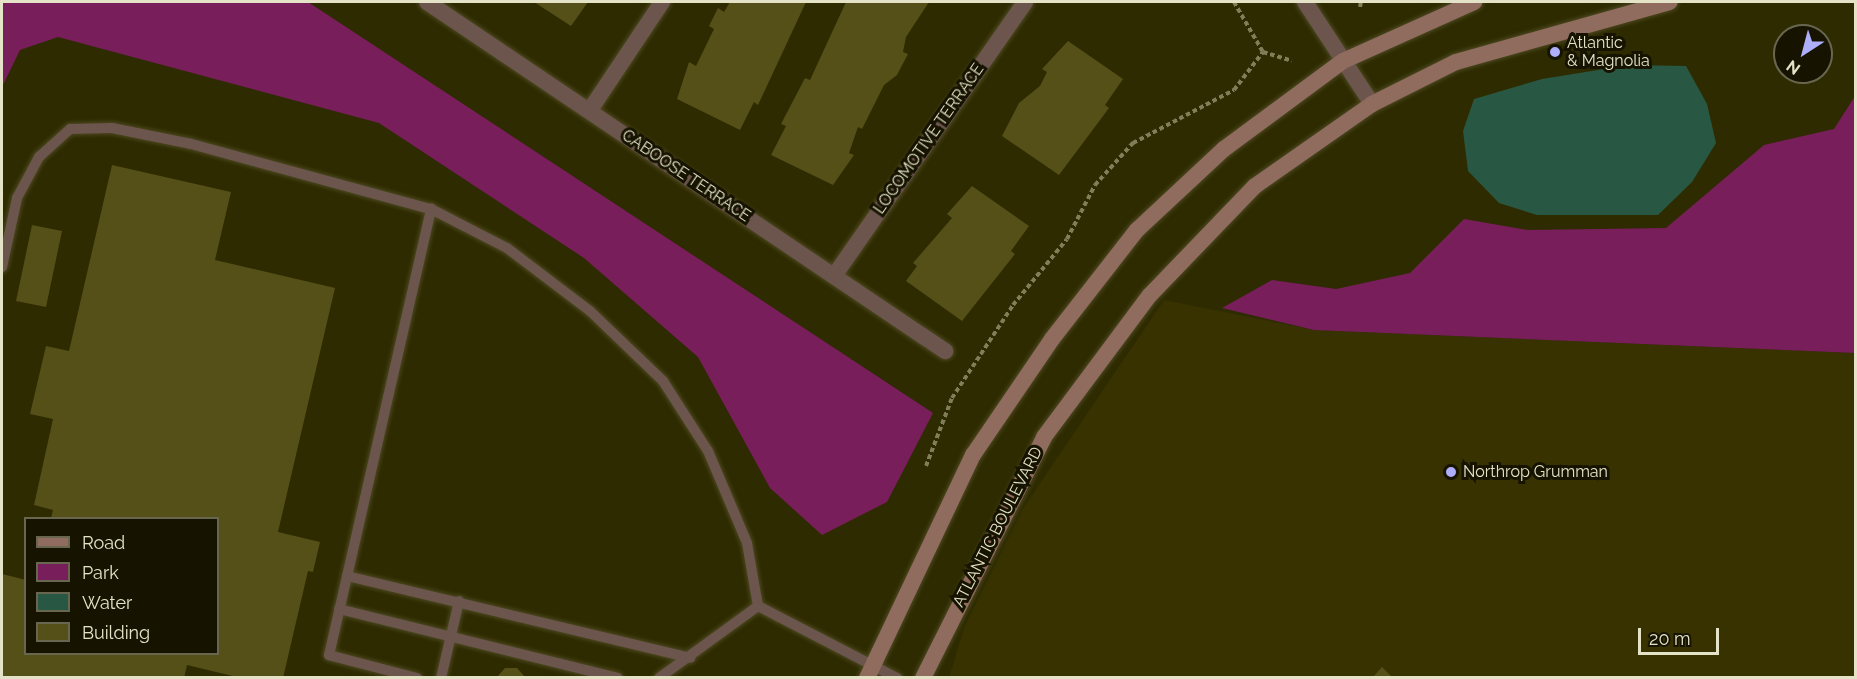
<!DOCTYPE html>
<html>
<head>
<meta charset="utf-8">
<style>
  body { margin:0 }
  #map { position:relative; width:1857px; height:679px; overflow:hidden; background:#2f2b00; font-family:Raleway,sans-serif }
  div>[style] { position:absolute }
  .built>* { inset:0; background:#383200 }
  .green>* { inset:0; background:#771e5b }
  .water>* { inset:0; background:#285843 }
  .building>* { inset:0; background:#554f18 }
  .path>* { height:4px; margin-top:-2px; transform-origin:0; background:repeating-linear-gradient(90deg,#817e5a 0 4.5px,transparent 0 7.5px) }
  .roads { filter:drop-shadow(0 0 2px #4c4820) drop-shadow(0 0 2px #4c4820) }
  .service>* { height:10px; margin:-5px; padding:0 5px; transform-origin:5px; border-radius:5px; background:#6b554c }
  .minor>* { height:16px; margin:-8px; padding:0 8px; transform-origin:8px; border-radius:8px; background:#6b554c }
  .tertiary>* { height:16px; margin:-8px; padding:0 8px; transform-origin:8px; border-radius:8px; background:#6b554c }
  .secondary>* { height:16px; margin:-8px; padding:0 8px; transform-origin:8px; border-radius:8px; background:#906c5e }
  .dots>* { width:16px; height:16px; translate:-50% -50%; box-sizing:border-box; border:3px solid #161301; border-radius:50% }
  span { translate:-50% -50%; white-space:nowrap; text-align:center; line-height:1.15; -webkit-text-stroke:6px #161301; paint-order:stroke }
  .poi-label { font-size:16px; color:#e5e3c7 }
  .left { translate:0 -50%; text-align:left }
  .street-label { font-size:16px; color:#e5e3c7 }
  .frame { position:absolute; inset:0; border:3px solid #e5e3c7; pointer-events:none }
  .legend { position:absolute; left:24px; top:517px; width:195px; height:138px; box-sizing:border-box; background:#161301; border:2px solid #696650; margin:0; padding:8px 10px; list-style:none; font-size:18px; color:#e5e3c7 }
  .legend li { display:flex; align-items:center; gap:12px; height:30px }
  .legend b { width:30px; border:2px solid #696650 }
  .north { position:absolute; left:1773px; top:24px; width:60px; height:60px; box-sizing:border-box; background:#161301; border:2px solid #696650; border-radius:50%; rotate:216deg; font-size:16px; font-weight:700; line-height:24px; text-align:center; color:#e5e3c7 }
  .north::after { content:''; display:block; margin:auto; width:21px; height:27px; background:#aeaefb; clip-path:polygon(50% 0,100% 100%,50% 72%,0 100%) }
  .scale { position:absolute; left:1638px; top:628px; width:81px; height:27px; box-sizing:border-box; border:3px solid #e5e3c7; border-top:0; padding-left:8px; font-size:18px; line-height:21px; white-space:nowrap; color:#e5e3c7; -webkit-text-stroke:4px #161301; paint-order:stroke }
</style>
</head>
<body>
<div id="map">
  <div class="built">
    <div style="clip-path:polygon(1164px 300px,1314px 330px,1855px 353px,1855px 677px,949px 678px,964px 628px,1022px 510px)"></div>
  </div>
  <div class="green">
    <div style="clip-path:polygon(2px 2px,308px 2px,933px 413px,887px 502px,822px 535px,770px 488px,698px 357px,584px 258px,379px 123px,58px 37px,20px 50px,2px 87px)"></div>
    <div style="clip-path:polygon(1855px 96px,1855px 353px,1314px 330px,1222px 308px,1272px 280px,1336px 289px,1410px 273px,1464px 219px,1528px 230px,1666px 228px,1764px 145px,1834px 129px)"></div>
  </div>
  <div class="water">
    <div style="clip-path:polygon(1629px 65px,1686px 66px,1707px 104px,1716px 143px,1692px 182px,1658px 215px,1537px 215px,1499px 203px,1468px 171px,1463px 131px,1474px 99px,1542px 79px)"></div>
  </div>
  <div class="building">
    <div style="clip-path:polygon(534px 2px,588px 2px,571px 26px)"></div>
    <div style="clip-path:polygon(730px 2px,813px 2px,806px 2px,758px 105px,754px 102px,740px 130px,677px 99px,689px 62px,696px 66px,714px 29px,709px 26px,718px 8px,724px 12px)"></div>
    <div style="clip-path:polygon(846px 2px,929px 2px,906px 37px,903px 52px,908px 54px,897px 75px,884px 85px,862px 129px,858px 127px,849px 153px,854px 155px,833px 185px,771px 155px,786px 126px,781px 124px,805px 78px,810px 80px)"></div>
    <div style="clip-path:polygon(1068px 41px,1123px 79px,1105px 105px,1109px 108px,1059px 175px,1002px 136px,1019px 103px,1040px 86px,1047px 72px,1042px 69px)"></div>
    <div style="clip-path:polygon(112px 165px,231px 192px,215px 260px,335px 288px,278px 532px,320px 542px,313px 572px,308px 571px,283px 678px,241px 678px,187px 665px,184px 678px,2px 678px,2px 574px,26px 580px,26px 654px,218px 654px,218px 518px,51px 518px,53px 510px,34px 505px,53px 419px,30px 414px,46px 346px,69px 351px)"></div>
    <div style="clip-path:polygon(972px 186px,1029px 226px,1011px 251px,1015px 254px,962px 321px,906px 281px,917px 266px,913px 263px,952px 218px,947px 214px)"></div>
    <div style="clip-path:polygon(32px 225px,62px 231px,46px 307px,16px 301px)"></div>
    <div style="clip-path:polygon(1382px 667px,1393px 678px,1372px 678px)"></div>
    <div style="clip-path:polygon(505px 668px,517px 668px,526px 678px,496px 678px)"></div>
  </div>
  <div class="path">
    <div style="left:1234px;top:2px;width:58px;rotate:59.9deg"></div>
    <div style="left:1263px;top:52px;width:30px;rotate:17deg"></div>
    <div style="left:1360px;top:7px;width:5px;rotate:-79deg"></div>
    <div style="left:926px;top:466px;width:73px;rotate:-69.1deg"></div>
    <div style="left:952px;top:398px;width:111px;rotate:-56.7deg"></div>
    <div style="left:1013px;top:305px;width:85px;rotate:-50.7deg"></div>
    <div style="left:1067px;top:239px;width:61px;rotate:-62.6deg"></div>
    <div style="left:1095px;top:185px;width:57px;rotate:-47.9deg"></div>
    <div style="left:1133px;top:143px;width:114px;rotate:-27.7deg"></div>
    <div style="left:1234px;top:90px;width:48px;rotate:-52.7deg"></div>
  </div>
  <div class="roads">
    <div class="service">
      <div style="left:2px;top:267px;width:71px;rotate:-77.7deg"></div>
      <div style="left:17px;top:198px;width:47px;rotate:-61.8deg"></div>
      <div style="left:39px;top:157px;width:42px;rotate:-42.1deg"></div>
      <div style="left:70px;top:129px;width:42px;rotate:-1.4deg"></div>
      <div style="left:112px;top:128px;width:81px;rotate:11.4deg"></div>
      <div style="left:191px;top:144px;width:249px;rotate:15.2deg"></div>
      <div style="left:431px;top:209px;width:85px;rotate:27.2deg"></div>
      <div style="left:507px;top:248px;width:104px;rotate:37.2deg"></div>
      <div style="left:590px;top:311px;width:101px;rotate:43.8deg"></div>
      <div style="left:663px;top:381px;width:83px;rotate:57.3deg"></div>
      <div style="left:708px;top:451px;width:100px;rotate:67deg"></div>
      <div style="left:747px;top:543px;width:64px;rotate:80.1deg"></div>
      <div style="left:347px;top:576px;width:353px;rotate:13.4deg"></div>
      <div style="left:758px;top:606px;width:157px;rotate:27.4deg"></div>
      <div style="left:339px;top:609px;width:287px;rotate:13.9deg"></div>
      <div style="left:417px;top:678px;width:91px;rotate:-165.4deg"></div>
      <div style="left:329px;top:655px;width:458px;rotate:-77.1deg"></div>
      <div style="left:441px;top:678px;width:79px;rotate:-76.8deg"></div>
      <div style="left:659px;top:678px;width:122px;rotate:-36deg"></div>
    </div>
    <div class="minor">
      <div style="left:427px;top:2px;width:625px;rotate:33.97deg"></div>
      <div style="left:590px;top:110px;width:130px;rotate:-56.3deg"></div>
      <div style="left:834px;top:276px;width:334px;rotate:-55.1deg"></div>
    </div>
    <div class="tertiary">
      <div style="left:1305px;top:2px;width:122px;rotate:56.7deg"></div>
    </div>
    <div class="secondary">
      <div style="left:867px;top:678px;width:247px;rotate:-64.6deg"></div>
      <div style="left:973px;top:455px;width:140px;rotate:-55.7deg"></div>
      <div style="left:1052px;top:339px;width:138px;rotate:-52.1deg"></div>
      <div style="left:1137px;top:230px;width:119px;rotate:-43deg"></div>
      <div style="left:1224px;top:149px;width:148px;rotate:-36.5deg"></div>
      <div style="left:1343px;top:61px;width:144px;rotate:-24.2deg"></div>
      <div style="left:923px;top:678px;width:270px;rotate:-63.3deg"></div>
      <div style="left:1044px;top:437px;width:177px;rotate:-53.3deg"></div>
      <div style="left:1150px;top:295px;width:151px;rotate:-46.1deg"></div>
      <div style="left:1255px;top:186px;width:143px;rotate:-35deg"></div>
      <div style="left:1372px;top:104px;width:94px;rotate:-26.6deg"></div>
      <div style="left:1456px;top:62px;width:222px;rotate:-15.7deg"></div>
    </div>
  </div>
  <div class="dots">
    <div style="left:1555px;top:52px;background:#aeaefb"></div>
    <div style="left:1451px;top:472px;background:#aeaefb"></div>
  </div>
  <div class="poi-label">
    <span class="left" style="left:1567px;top:52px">Atlantic<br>&amp; Magnolia</span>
    <span class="left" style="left:1463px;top:472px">Northrop Grumman</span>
  </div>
  <div class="street-label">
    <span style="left:929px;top:139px;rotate:-55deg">LOCOMOTIVE TERRACE</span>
    <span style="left:686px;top:176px;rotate:34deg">CABOOSE TERRACE</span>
    <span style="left:998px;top:527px;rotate:-63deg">ATLANTIC BOULEVARD</span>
  </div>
  <div class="frame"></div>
  <ul class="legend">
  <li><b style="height:8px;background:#906c5e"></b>Road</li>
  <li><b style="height:16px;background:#771e5b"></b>Park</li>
  <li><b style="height:16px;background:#285843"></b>Water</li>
  <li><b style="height:16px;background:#554f18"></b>Building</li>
  </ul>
  <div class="north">N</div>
  <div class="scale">20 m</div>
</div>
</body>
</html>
